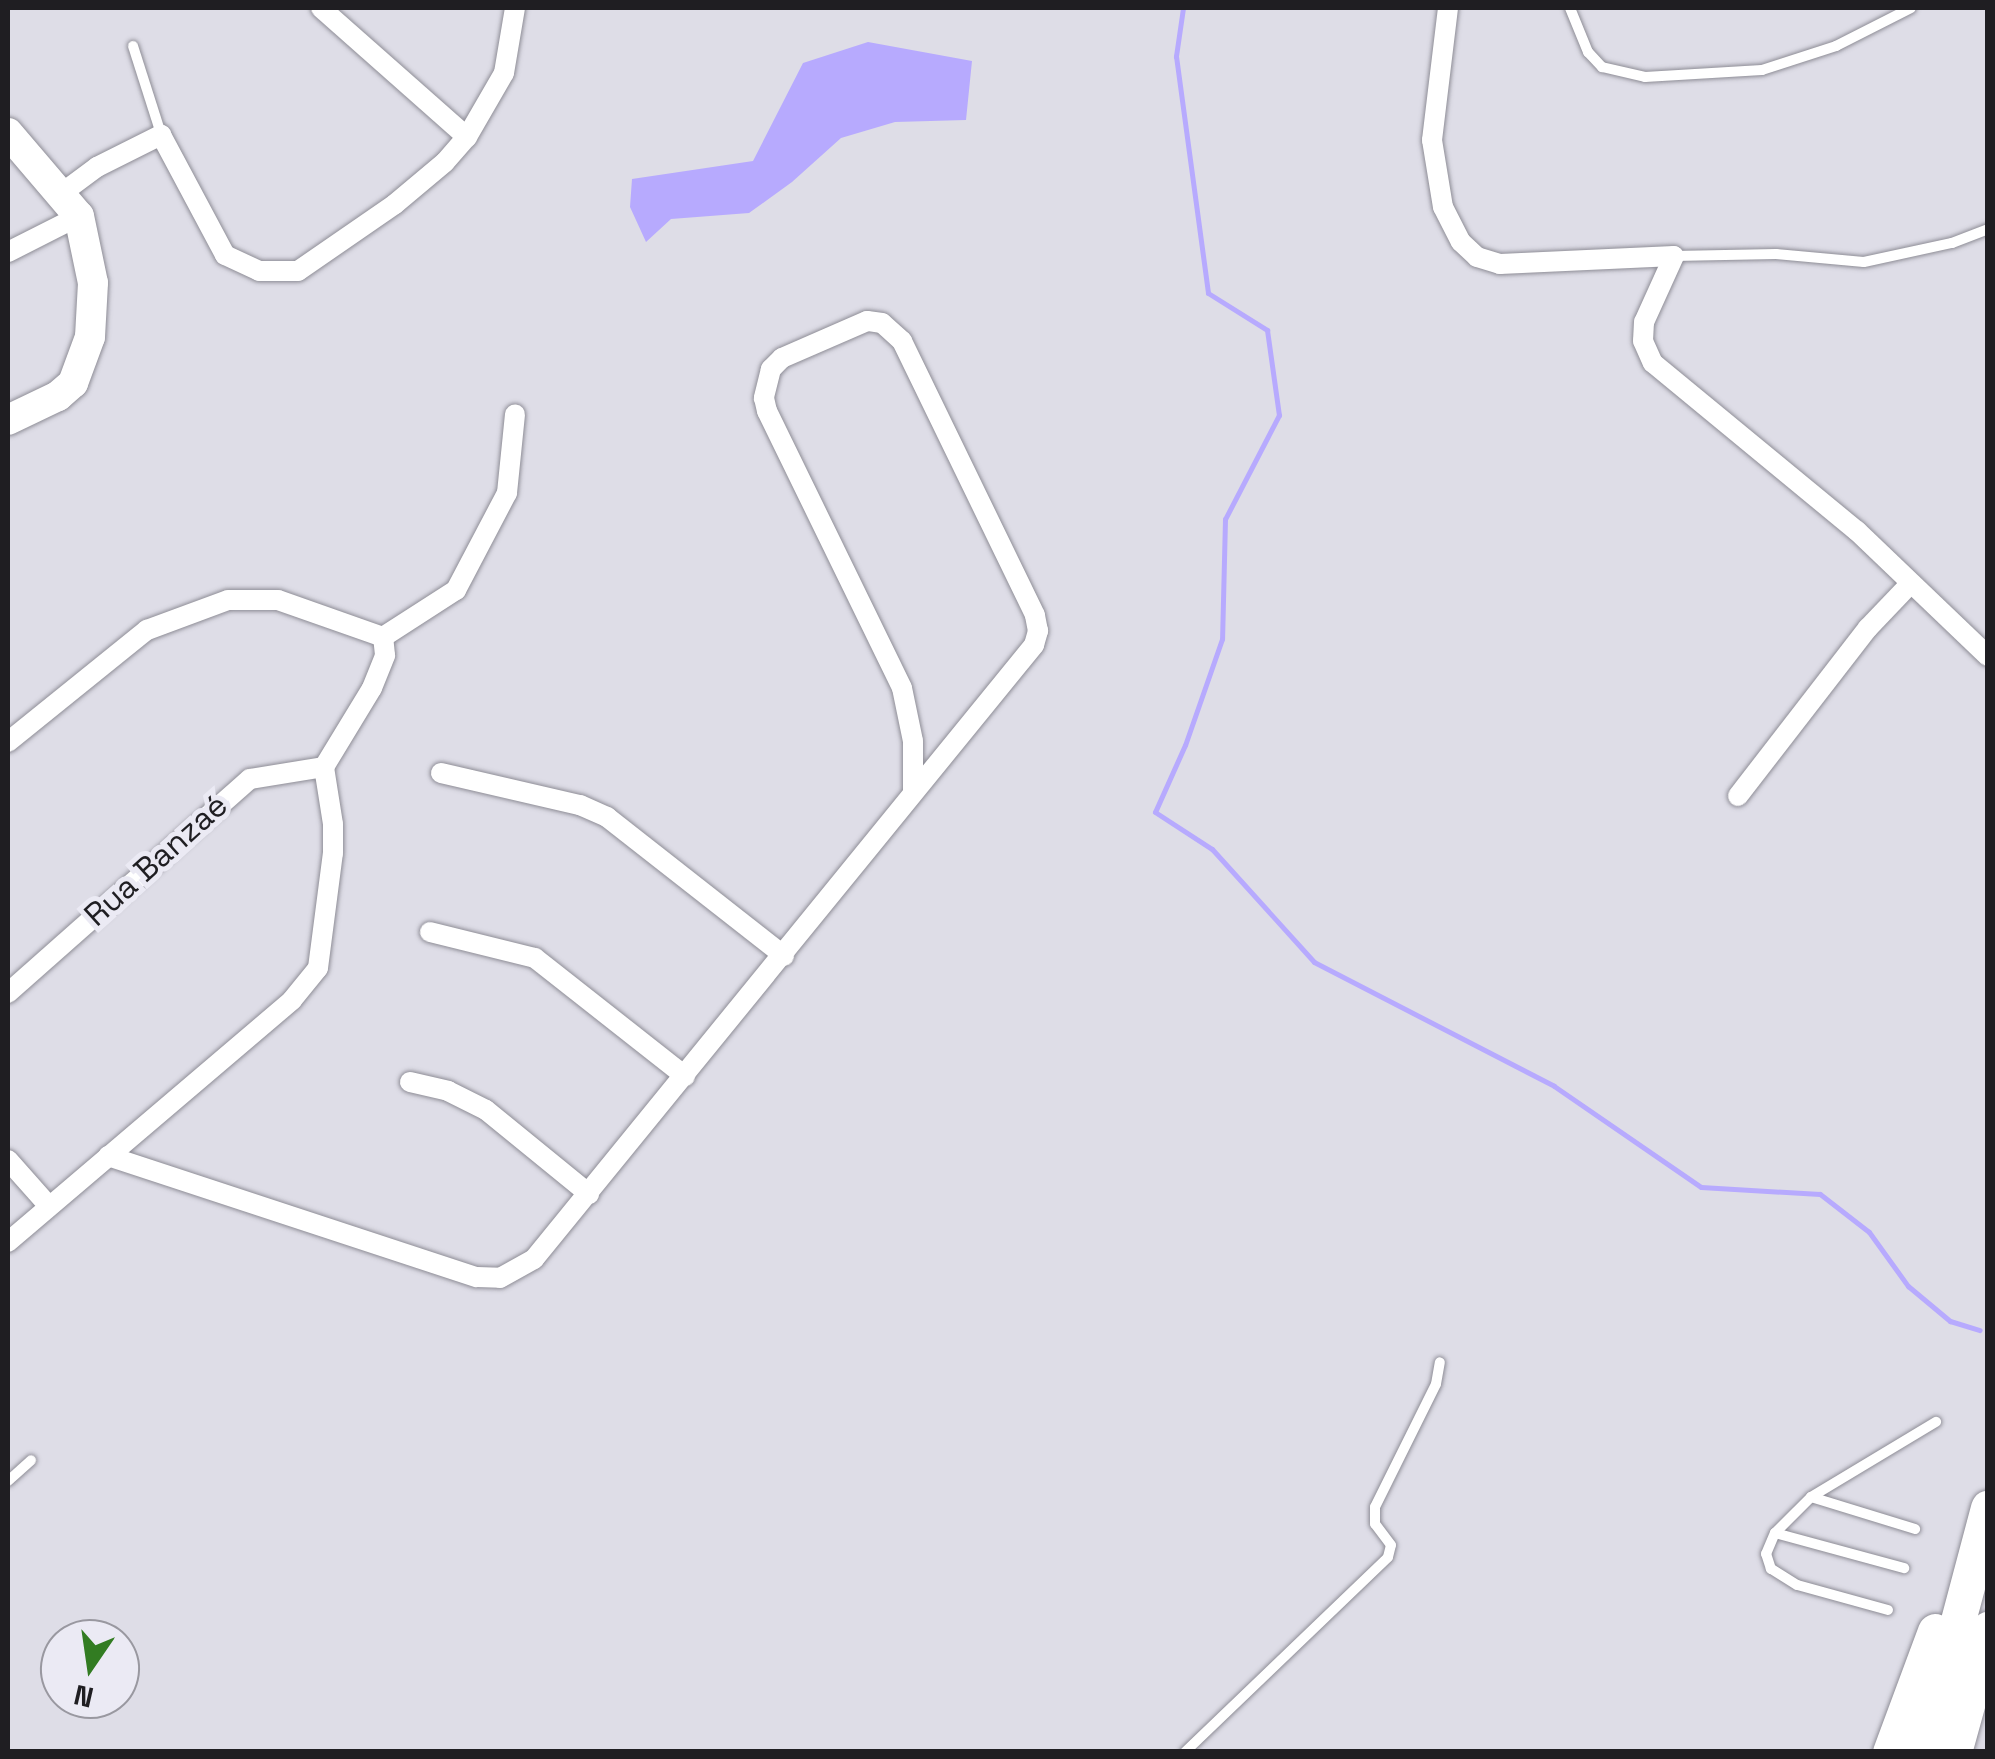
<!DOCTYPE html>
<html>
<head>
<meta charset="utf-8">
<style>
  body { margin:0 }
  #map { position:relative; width:1995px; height:1759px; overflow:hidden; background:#dedde7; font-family:"Space Grotesk",sans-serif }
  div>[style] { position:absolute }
  .water>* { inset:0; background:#b7aafe }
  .stream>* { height:5px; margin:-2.5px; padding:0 2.5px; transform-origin:2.5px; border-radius:2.5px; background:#b7aafe }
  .roads { filter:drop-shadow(0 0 2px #8e8d96) drop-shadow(0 0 2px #8e8d96) }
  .service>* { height:10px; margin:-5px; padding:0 5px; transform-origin:5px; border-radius:5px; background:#fff }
  .minor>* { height:20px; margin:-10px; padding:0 10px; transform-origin:10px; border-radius:10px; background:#fff }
  .secondary>* { height:30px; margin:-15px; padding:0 15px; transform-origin:15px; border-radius:15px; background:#fff }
  .trunk>* { height:35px; margin:-17.5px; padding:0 17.5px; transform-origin:17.5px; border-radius:17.5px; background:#fff }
  span { translate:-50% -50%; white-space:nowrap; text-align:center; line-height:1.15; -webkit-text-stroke:10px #ebeaf4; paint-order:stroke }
  .street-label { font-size:32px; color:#1f1e22 }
  .frame { position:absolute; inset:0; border:10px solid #1f1e22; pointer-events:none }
  .north { position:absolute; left:40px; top:1619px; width:100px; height:100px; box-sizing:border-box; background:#ebeaf4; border:2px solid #9998a0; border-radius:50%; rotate:193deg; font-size:28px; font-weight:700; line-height:40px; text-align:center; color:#1f1e22 }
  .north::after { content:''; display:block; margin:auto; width:35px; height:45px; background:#327c22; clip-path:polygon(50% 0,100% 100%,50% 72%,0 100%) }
</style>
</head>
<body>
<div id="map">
  <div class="water">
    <div style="clip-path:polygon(868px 42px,972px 61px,966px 120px,895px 122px,841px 138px,792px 182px,749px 213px,671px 219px,646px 242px,630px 207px,632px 179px,753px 161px,803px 63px)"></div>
  </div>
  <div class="stream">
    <div style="left:1183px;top:8px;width:49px;rotate:98.3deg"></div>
    <div style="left:1176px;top:56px;width:239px;rotate:82.3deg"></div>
    <div style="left:1208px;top:293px;width:70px;rotate:32.1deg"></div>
    <div style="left:1267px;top:330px;width:86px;rotate:82deg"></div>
    <div style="left:1279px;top:415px;width:117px;rotate:117.4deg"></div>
    <div style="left:1225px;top:519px;width:120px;rotate:91.4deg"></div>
    <div style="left:1222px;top:639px;width:112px;rotate:109.2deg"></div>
    <div style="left:1185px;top:745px;width:73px;rotate:114.1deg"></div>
    <div style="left:1155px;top:812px;width:68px;rotate:33deg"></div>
    <div style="left:1212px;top:849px;width:152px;rotate:47.9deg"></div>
    <div style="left:1314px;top:962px;width:270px;rotate:27.3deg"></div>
    <div style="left:1554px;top:1086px;width:178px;rotate:34.5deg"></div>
    <div style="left:1701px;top:1187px;width:119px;rotate:3.4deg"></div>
    <div style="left:1820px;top:1194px;width:62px;rotate:37.8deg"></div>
    <div style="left:1869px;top:1232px;width:67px;rotate:54.2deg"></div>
    <div style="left:1908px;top:1286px;width:55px;rotate:39.8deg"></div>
    <div style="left:1950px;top:1321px;width:31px;rotate:17deg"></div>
  </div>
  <div class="roads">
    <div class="service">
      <div style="left:1570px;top:8px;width:48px;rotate:67.8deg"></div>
      <div style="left:1588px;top:52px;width:21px;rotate:47deg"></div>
      <div style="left:1602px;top:67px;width:44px;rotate:13.1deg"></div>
      <div style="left:1645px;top:77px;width:117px;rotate:-3.4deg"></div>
      <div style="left:1762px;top:70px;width:78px;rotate:-18deg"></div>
      <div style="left:1836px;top:46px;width:84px;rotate:-26.9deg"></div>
      <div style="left:133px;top:46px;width:92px;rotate:72.3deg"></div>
      <div style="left:1674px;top:256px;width:102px;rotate:-1.1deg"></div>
      <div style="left:1776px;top:254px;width:88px;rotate:5.2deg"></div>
      <div style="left:1864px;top:262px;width:90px;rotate:-12.2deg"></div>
      <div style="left:1952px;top:243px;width:39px;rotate:-21deg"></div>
      <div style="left:8px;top:1481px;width:31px;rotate:-42deg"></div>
      <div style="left:1811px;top:1497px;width:109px;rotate:17.1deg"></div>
      <div style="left:1775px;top:1533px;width:134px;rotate:15.2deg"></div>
      <div style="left:1888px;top:1610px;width:94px;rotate:-164.6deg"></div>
      <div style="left:1797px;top:1585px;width:31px;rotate:-148deg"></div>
      <div style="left:1771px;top:1569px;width:16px;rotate:-108deg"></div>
      <div style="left:1766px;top:1554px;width:23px;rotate:-67deg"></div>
      <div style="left:1775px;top:1533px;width:51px;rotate:-45deg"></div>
      <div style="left:1811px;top:1497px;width:146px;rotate:-31deg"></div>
      <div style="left:1185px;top:1752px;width:281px;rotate:-43.8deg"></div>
      <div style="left:1388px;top:1557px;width:12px;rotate:-76deg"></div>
      <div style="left:1391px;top:1545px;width:26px;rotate:-127deg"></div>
      <div style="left:1375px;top:1524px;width:17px;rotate:-90deg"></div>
      <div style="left:1375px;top:1507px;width:137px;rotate:-63.6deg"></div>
      <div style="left:1436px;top:1384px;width:22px;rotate:-80deg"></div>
    </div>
    <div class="minor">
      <div style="left:321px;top:8px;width:195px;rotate:41.5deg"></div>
      <div style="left:1448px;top:8px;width:133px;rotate:96.9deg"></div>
      <div style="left:1432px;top:140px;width:68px;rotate:80.7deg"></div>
      <div style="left:1443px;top:207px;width:39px;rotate:63deg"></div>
      <div style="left:1461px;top:242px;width:22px;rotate:43deg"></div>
      <div style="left:1477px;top:257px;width:24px;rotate:17deg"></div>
      <div style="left:1500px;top:264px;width:174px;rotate:-2.6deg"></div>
      <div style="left:1674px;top:256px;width:72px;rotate:114.4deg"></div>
      <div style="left:1644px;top:322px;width:19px;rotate:93deg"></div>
      <div style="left:1643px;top:341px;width:24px;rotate:66deg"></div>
      <div style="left:1653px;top:363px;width:264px;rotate:39.5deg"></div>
      <div style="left:1857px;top:531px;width:181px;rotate:43.7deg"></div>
      <div style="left:62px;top:193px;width:44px;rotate:-36.6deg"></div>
      <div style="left:97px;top:167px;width:72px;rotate:-26.6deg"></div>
      <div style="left:161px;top:135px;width:136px;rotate:61.9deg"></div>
      <div style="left:225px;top:255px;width:38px;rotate:25deg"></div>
      <div style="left:259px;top:271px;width:39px"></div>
      <div style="left:298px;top:271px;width:118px;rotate:-34.6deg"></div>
      <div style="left:395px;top:204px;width:65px;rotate:-40deg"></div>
      <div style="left:445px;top:162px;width:33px;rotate:-49deg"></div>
      <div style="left:467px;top:137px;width:74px;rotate:-60deg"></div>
      <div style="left:504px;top:73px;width:66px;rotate:-80.4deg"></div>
      <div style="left:8px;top:252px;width:80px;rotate:-26.9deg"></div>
      <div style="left:383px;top:637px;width:87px;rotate:-32.8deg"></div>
      <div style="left:456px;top:590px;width:110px;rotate:-62.3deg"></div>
      <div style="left:507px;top:493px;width:79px;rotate:-84.2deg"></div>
      <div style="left:8px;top:742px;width:179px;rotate:-38.9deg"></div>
      <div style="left:147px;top:630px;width:86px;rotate:-20.3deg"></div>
      <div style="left:228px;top:600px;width:50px"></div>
      <div style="left:278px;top:600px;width:111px;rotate:19.4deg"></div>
      <div style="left:441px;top:773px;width:143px;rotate:13deg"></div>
      <div style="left:580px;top:805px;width:30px;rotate:24deg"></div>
      <div style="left:607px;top:817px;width:225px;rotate:38.1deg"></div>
      <div style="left:1738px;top:796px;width:212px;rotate:-52.3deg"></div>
      <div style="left:1868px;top:628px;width:61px;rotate:-46.3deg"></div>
      <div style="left:430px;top:932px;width:108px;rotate:13.9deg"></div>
      <div style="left:535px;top:958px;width:191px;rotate:38.2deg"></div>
      <div style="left:8px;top:993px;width:323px;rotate:-41.5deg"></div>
      <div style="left:250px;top:779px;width:75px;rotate:-9.2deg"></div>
      <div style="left:410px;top:1082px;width:39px;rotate:13deg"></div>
      <div style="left:448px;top:1091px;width:42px;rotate:26.6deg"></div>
      <div style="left:486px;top:1110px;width:133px;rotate:39.2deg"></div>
      <div style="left:108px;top:1156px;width:388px;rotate:18.2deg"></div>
      <div style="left:477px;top:1277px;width:23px;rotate:2deg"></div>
      <div style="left:500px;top:1278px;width:39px;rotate:-29deg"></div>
      <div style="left:534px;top:1259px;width:792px;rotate:-50.84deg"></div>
      <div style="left:1034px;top:645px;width:15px;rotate:-74deg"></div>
      <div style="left:1038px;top:631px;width:16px;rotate:-101deg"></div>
      <div style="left:1035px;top:615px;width:305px;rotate:-115.9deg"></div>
      <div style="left:902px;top:341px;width:27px;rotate:-138deg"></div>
      <div style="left:882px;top:323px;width:15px;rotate:-172deg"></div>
      <div style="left:867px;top:321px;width:93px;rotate:156.5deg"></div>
      <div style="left:782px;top:358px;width:16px;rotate:135deg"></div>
      <div style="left:771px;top:369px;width:30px;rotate:104deg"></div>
      <div style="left:764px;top:398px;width:13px;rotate:77deg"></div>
      <div style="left:767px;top:411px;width:308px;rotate:64deg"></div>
      <div style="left:902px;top:688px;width:54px;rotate:78.3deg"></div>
      <div style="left:913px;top:741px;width:49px;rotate:90deg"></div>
      <div style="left:8px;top:1160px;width:60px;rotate:48.4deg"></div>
      <div style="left:8px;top:1242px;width:373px;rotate:-40.4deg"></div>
      <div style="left:292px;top:1000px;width:41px;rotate:-50.9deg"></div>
      <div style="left:318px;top:968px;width:116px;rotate:-82.6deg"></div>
      <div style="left:333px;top:853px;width:29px;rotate:-90deg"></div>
      <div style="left:333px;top:824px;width:58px;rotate:-99deg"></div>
      <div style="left:324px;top:767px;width:92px;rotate:-58.7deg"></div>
      <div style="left:372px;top:688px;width:35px;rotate:-68deg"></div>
      <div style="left:385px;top:655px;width:18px;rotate:-96deg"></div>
    </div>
    <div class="secondary">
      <div style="left:8px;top:133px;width:109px;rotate:49.5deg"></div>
      <div style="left:79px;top:216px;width:68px;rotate:78.2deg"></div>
      <div style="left:93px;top:283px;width:54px;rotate:93.2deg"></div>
      <div style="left:90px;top:337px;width:49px;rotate:110.3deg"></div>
      <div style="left:73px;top:383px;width:20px;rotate:139deg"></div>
      <div style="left:58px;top:396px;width:55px;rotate:154.4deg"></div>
    </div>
    <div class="trunk">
      <div style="left:1890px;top:1752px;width:129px;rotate:-69.6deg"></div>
      <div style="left:1923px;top:1752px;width:253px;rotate:-75.1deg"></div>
      <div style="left:1954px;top:1752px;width:128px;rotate:-74.5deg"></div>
    </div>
  </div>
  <div class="street-label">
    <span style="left:156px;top:860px;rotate:-42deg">Rua Banzaé</span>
  </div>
  <div class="frame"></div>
  <div class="north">N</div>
</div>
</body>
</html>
